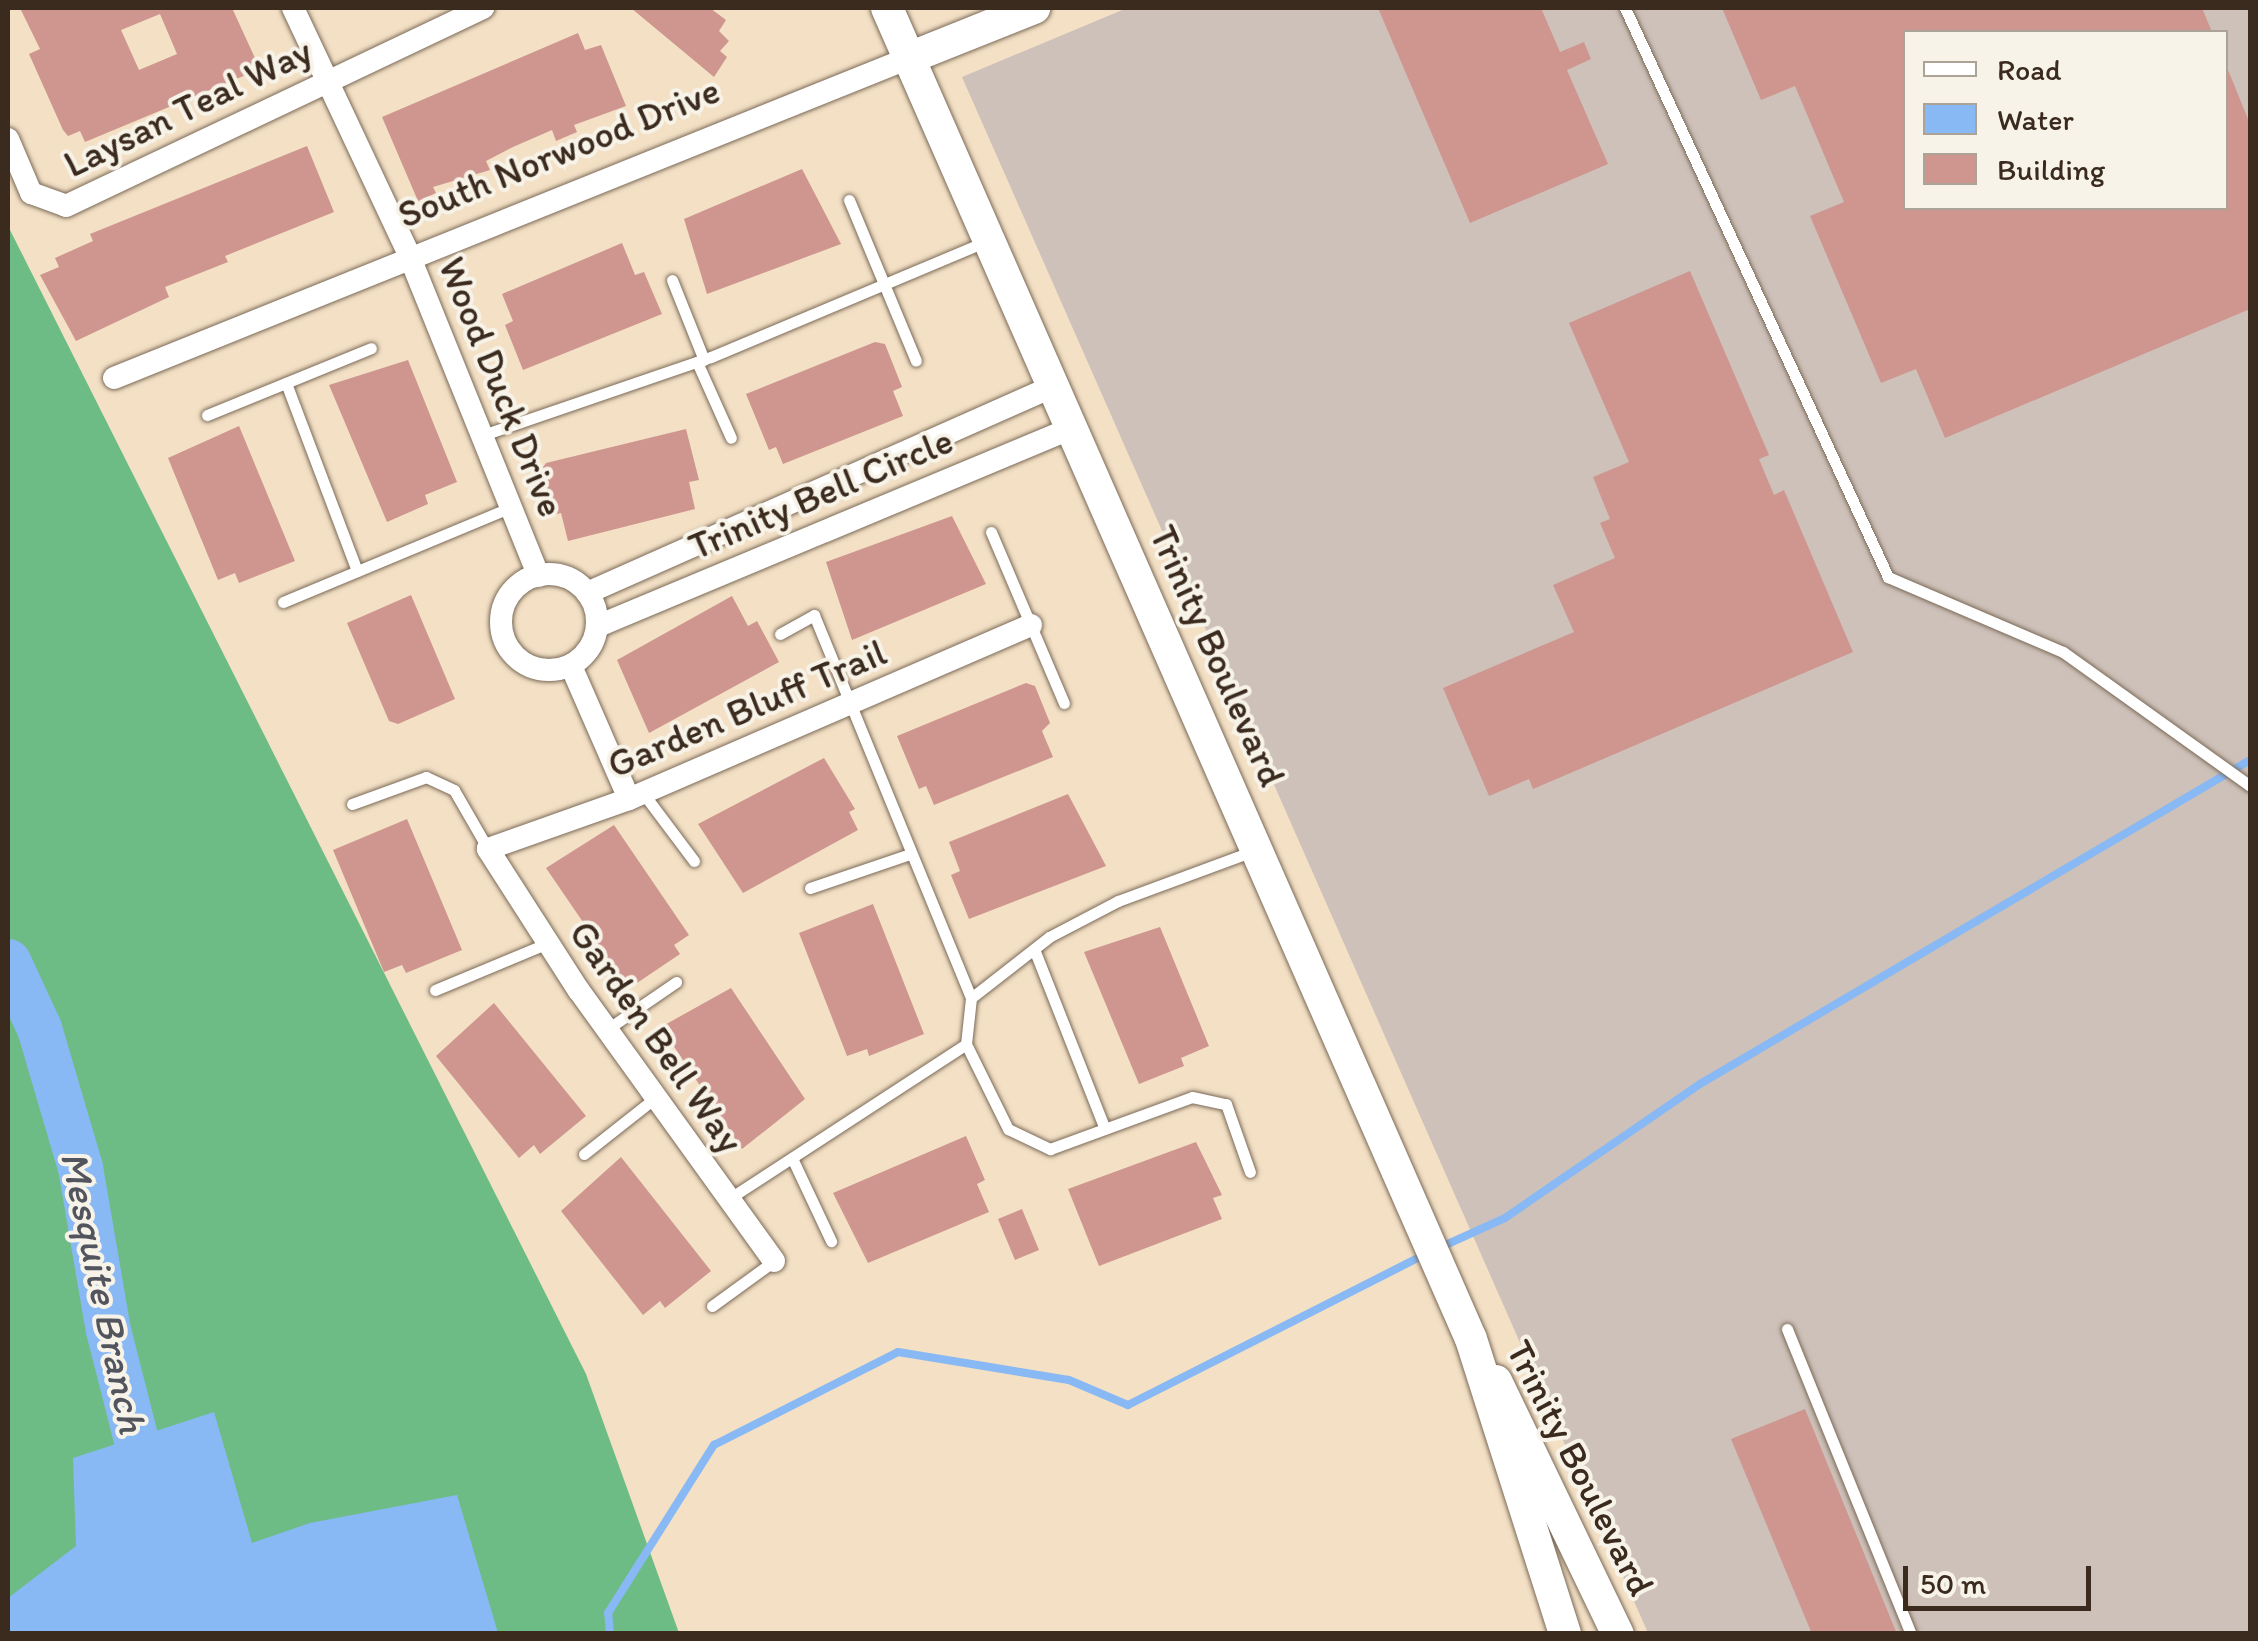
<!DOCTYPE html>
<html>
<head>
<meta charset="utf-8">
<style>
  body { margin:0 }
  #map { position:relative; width:2258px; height:1641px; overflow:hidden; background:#f3e0c5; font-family:Itim,sans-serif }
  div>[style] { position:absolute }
  .industrial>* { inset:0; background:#cec1b9 }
  .forest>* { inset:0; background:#6ebc85 }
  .water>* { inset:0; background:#88b9f4 }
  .stream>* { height:8px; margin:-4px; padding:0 4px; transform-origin:4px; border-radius:4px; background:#88b9f4 }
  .river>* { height:45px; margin:-22.5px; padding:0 22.5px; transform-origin:22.5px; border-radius:22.5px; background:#88b9f4 }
  .building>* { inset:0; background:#ce968f }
  .roads { filter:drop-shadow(0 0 2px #7b6a58) drop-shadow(0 0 2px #7b6a58) }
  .service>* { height:11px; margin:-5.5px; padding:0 5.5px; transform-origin:5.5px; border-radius:5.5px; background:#fff }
  .minor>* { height:22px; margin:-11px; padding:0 11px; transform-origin:11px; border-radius:11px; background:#fff }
  .minor>.ring { margin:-11px; padding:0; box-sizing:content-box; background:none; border:22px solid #fff; border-radius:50% }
  .secondary>* { height:32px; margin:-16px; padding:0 16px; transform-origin:16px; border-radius:16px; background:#fff }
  span { translate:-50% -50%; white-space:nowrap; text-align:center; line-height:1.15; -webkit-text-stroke:8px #f7f3e8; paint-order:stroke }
  .street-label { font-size:38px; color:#3b2a1e }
  .water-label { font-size:40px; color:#52555e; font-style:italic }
  .frame { position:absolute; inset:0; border:10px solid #3b2a1e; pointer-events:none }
  .legend { position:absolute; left:1903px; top:30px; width:325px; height:180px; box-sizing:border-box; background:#f7f3e8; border:2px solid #aca397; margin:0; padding:12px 18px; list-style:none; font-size:30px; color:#3b2a1e }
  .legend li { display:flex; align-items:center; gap:20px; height:50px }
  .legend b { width:50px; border:2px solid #aca397 }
  .scale { position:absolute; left:1903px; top:1566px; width:188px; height:45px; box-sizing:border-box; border:5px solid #3b2a1e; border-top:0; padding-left:12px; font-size:30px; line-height:35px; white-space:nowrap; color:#3b2a1e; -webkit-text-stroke:8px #f7f3e8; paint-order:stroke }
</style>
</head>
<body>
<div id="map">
  <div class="industrial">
    <div style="clip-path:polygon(evenodd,1127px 8px,2250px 8px,2250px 1633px,1648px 1633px,962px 77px,1127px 8px,1906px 32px,2226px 32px,2226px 208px,1906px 208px,1906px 32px)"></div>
  </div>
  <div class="forest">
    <div style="clip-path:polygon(8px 226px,586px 1374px,679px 1633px,8px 1633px)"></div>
  </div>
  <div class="water">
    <div style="clip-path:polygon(214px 1412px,252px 1543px,310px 1523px,457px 1495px,498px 1633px,8px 1633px,8px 1598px,76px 1546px,73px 1458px)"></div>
  </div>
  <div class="stream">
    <div style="left:1441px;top:1247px;width:70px;rotate:-24.4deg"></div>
    <div style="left:1505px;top:1218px;width:237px;rotate:-34.5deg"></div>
    <div style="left:1700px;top:1084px;width:638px;rotate:-30.5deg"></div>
    <div style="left:610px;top:1634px;width:21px;rotate:-95deg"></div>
    <div style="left:608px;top:1613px;width:199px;rotate:-57.8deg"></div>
    <div style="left:714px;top:1445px;width:206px;rotate:-26.8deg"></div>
    <div style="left:898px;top:1352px;width:173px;rotate:9.3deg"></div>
    <div style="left:1069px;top:1380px;width:64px;rotate:23deg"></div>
    <div style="left:1128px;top:1405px;width:332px;rotate:-26.9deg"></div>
  </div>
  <div class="river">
    <div style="left:8px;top:961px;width:74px;rotate:65.2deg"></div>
    <div style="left:39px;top:1028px;width:145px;rotate:73.6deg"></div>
    <div style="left:80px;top:1167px;width:165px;rotate:80.3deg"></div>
    <div style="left:108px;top:1330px;width:122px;rotate:75.7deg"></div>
    <div style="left:138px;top:1448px;width:51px;rotate:85.5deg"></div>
  </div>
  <div class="building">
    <div style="clip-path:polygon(evenodd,20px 8px,232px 8px,260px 69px,85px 142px,80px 131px,68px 136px,63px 130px,29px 54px,40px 49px,20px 8px,160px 14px,177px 54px,139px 70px,121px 30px,160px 14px)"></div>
    <div style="clip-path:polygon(631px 8px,710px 8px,726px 20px,719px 31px,729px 41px,720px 51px,727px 57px,714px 77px)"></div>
    <div style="clip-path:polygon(1378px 8px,1541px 8px,1560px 52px,1584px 42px,1591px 59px,1567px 70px,1608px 164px,1470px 223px)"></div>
    <div style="clip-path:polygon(1722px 8px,2202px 8px,2212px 32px,1906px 32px,1906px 208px,2226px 208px,2226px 65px,2250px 124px,2250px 309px,1945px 438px,1916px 369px,1881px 383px,1810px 216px,1844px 202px,1795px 86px,1761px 100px)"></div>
    <div style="clip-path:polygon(578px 33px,585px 50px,601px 45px,626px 106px,574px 125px,577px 132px,556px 141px,552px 130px,513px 147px,486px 161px,490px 170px,433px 187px,436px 193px,418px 201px,382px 117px)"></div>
    <div style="clip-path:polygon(307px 146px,334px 212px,225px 256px,228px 262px,165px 287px,169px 297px,76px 341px,40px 275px,59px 267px,55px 258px,93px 241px,90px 234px)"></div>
    <div style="clip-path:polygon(802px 169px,841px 244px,707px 294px,684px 219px)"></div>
    <div style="clip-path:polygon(622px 243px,635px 275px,644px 272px,662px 314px,523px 370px,505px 325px,513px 321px,502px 294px)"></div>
    <div style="clip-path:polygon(1690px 271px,1769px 455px,1759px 459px,1774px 495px,1784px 490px,1853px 652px,1533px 789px,1529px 779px,1489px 796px,1443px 688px,1574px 632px,1553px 585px,1615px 558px,1600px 523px,1610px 519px,1593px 477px,1629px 462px,1569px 323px)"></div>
    <div style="clip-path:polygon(875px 342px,885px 344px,902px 387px,893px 391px,903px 416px,783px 464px,776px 447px,769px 450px,746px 394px)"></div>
    <div style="clip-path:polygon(408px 360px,457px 482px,425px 495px,428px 504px,387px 522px,329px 385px)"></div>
    <div style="clip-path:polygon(239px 426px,295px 561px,239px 583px,235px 573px,218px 580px,168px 458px)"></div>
    <div style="clip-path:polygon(686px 429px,699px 480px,689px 482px,695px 509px,568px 541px,561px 513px,553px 515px,541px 470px,546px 463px)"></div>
    <div style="clip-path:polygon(952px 516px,986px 584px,852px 640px,826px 562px)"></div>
    <div style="clip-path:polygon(411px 595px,455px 699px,398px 724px,389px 721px,347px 623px)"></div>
    <div style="clip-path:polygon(732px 596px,748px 626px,757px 621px,779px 662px,649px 733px,617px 660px)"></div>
    <div style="clip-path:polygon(1026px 683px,1035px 686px,1050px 723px,1042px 731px,1053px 757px,934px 805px,926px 786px,919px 789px,897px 736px)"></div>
    <div style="clip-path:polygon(824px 758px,855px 809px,849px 812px,858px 830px,743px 893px,698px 824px)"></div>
    <div style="clip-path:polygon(1068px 794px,1106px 866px,969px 919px,951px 875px,960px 871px,949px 842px)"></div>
    <div style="clip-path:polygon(407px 819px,462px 950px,406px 973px,402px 965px,384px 972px,333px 850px)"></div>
    <div style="clip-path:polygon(614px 825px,689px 935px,674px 945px,680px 954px,634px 985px,626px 985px,546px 868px)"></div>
    <div style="clip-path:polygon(873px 904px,924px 1034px,869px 1056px,867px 1049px,847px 1056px,799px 933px)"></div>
    <div style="clip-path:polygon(1160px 927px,1209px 1046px,1181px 1058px,1184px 1066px,1139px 1084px,1084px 952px)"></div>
    <div style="clip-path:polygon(731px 988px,805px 1099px,742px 1149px,661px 1027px)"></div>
    <div style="clip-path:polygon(494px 1003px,586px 1116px,540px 1154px,534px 1145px,519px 1158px,436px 1056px)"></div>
    <div style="clip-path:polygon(966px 1136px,985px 1180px,977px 1184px,989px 1212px,868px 1263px,833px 1193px)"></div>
    <div style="clip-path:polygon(1196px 1142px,1222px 1195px,1213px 1198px,1222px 1219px,1099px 1266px,1068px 1189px)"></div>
    <div style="clip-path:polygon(621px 1157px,711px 1271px,665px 1308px,660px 1301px,643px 1315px,561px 1211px)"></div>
    <div style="clip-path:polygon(1022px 1209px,1039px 1250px,1015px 1260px,998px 1219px)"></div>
    <div style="clip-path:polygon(1805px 1409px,1897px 1634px,1812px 1634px,1731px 1439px)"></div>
  </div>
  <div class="roads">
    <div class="service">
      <div style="left:1625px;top:8px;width:627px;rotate:65.19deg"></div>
      <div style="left:1888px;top:577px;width:190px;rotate:23.2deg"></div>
      <div style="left:2063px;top:652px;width:230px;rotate:35.6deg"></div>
      <div style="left:849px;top:200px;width:174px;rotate:67.4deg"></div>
      <div style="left:672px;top:280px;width:86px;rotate:68.2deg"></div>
      <div style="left:697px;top:362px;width:83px;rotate:65.9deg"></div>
      <div style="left:286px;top:383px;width:201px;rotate:69.3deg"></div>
      <div style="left:207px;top:415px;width:177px;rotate:-22.2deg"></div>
      <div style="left:483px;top:435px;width:241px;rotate:-18.9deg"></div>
      <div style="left:711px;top:357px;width:299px;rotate:-22.8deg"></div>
      <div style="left:991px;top:532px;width:186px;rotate:66.9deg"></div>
      <div style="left:283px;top:602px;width:247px;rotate:-22.6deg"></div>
      <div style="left:780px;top:634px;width:39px;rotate:-29deg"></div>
      <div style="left:814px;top:615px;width:414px;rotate:67.7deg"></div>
      <div style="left:971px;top:998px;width:46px;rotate:96.2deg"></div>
      <div style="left:966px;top:1044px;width:95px;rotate:63.7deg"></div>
      <div style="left:1008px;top:1129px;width:47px;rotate:25.5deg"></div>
      <div style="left:1050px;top:1149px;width:151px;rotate:-20.1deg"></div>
      <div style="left:1192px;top:1097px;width:35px;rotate:12deg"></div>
      <div style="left:1226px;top:1104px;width:72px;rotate:70.6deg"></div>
      <div style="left:643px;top:793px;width:85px;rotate:53.1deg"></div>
      <div style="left:352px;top:804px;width:79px;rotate:-20deg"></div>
      <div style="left:426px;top:777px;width:31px;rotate:25deg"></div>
      <div style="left:454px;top:790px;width:68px;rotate:60deg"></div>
      <div style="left:810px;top:888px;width:106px;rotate:-18.8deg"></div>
      <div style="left:1034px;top:949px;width:193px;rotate:68.5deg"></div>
      <div style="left:435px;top:990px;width:122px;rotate:-22.6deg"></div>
      <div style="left:971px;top:998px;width:99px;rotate:-38deg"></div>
      <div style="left:1049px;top:937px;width:78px;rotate:-27.6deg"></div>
      <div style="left:1118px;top:901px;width:144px;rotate:-20.3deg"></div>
      <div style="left:606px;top:1030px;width:85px;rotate:-34.4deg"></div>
      <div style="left:584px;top:1154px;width:90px;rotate:-38.3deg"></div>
      <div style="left:792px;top:1158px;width:92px;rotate:64.8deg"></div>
      <div style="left:727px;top:1200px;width:285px;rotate:-33.1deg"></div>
      <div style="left:712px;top:1306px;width:77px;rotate:-36deg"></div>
      <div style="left:1787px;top:1329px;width:329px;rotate:67.9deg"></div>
    </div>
    <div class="minor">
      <div style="left:293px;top:8px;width:273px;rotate:64.8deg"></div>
      <div style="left:409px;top:255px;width:346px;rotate:68deg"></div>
      <div style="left:8px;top:139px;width:59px;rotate:66.9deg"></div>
      <div style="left:31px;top:193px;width:37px;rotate:20deg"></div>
      <div style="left:66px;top:206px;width:462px;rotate:-25.4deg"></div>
      <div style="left:114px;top:378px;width:857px;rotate:-21.93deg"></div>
      <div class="ring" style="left:501px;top:574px;width:74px;height:74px"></div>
      <div style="left:587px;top:593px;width:511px;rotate:-23.91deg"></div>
      <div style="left:598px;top:626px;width:514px;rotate:-22.67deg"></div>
      <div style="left:571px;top:666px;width:145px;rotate:66.4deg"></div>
      <div style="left:774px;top:1261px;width:333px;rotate:-125.8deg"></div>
      <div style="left:579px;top:991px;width:169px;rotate:-122.7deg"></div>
      <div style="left:488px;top:849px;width:150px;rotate:-19.5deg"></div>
      <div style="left:629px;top:799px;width:438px;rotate:-23.4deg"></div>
    </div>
    <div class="secondary">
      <div style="left:887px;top:8px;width:1453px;rotate:66.31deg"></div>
      <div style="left:1471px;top:1339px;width:310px;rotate:72.3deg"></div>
      <div style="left:909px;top:58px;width:135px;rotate:-21.8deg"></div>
      <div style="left:1496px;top:1381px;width:281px;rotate:64.3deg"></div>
    </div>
  </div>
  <div class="street-label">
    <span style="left:188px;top:108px;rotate:-26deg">Laysan Teal Way</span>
    <span style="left:559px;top:153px;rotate:-22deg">South Norwood Drive</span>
    <span style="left:501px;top:387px;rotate:68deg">Wood Duck Drive</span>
    <span style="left:821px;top:494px;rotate:-23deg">Trinity Bell Circle</span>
    <span style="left:1217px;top:656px;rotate:66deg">Trinity Boulevard</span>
    <span style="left:747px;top:709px;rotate:-23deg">Garden Bluff Trail</span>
    <span style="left:656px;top:1037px;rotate:55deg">Garden Bell Way</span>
    <span style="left:1580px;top:1468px;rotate:63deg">Trinity Boulevard</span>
  </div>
  <div class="water-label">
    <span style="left:104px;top:1292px;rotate:78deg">Mesquite Branch</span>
  </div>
  <div class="frame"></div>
  <ul class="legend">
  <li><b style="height:12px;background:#fff"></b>Road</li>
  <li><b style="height:28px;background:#88b9f4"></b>Water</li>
  <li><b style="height:28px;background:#ce968f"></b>Building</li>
  </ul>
  <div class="scale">50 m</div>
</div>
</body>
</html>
